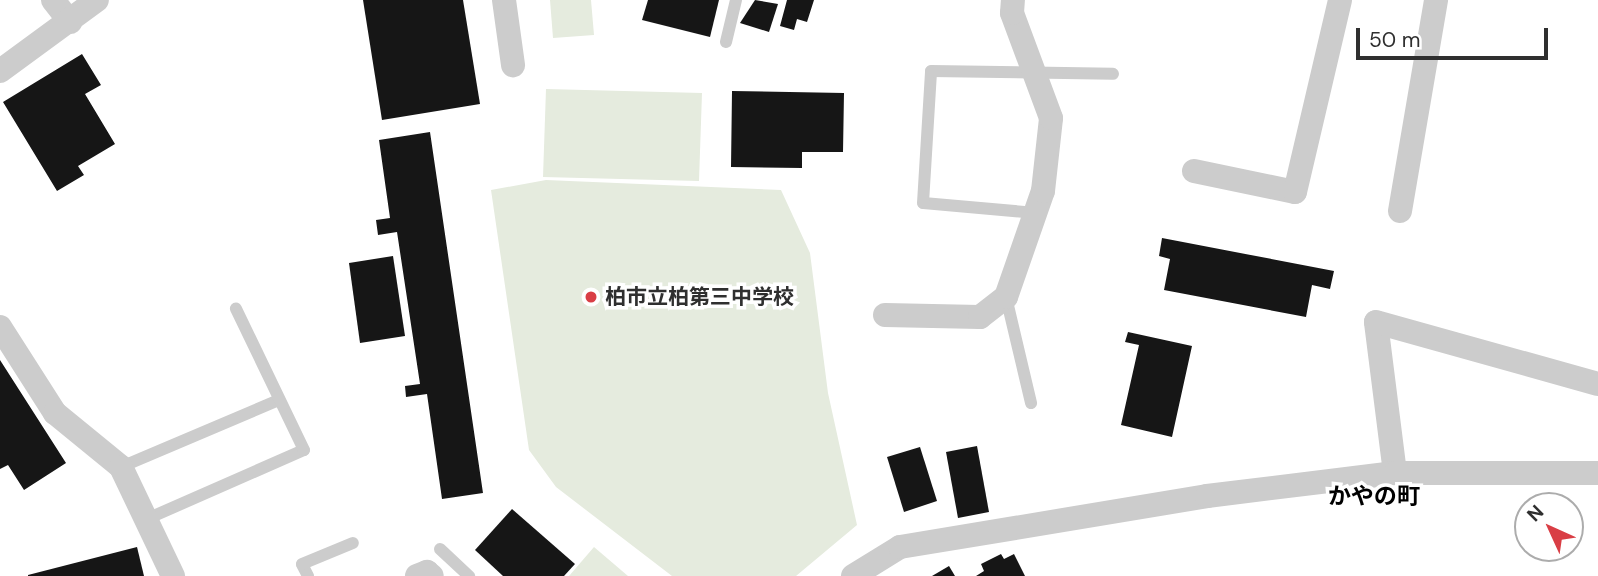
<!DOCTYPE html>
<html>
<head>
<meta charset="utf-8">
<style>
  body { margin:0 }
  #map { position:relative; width:1598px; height:576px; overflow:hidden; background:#fff; font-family:"DM Sans","Noto Sans JP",sans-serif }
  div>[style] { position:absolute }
  .green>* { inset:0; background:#e5ebde }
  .building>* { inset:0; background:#161616 }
  .lane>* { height:12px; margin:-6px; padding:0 6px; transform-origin:6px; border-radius:6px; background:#ccc }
  .street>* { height:24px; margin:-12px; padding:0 12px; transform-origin:12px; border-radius:12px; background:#ccc }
  .dots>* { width:19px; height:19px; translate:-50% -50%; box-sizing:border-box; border:4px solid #fff; border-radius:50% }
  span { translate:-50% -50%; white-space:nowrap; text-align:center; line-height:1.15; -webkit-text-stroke:7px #fff; paint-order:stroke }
  .poi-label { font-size:21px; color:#2f2f2f; font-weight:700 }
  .left { translate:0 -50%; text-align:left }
  .neighbourhood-label { font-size:23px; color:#000; font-weight:700 }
  .north { position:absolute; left:1514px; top:492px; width:70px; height:70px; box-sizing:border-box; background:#fff; border:2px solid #acacac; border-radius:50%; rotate:315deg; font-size:19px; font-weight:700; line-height:28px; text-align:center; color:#2f2f2f }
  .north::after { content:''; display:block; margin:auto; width:24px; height:32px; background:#d93e45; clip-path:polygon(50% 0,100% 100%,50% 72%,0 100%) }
  .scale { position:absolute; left:1356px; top:28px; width:192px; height:32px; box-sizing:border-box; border:4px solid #2f2f2f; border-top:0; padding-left:9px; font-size:21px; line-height:24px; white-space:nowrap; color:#2f2f2f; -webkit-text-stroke:5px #fff; paint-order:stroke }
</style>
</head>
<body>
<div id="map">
  <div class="green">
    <div style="clip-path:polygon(550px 0,591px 0,594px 35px,553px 38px)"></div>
    <div style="clip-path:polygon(546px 89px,702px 93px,699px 181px,543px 177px)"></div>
    <div style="clip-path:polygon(546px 180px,781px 190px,810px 253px,828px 393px,857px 525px,796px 576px,672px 576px,556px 487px,529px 450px,491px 190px)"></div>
    <div style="clip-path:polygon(594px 547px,628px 576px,569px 576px)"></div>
  </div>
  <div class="building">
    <div style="clip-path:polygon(363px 0,463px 0,480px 104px,382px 120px)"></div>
    <div style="clip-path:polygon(648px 0,719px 0,710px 37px,642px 20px)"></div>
    <div style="clip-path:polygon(755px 0,778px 4px,769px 32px,740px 23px)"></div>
    <div style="clip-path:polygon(787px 0,814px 0,807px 22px,797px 19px,794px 30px,780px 26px)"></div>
    <div style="clip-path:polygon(82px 54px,101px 85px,85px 94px,115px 144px,78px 166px,84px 175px,57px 191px,3px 102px)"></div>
    <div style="clip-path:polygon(732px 91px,844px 93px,843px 152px,802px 152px,802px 168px,731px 167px)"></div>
    <div style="clip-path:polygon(430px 132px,483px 493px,442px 499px,427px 394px,406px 397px,405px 386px,420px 384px,397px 232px,378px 235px,376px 220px,390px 218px,379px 140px)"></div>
    <div style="clip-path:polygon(1162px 238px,1334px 271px,1330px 289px,1312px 285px,1306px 317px,1164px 290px,1170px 259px,1159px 256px)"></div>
    <div style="clip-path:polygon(393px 256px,405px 336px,360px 343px,349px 263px)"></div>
    <div style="clip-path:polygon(1128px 332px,1192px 346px,1172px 437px,1121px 425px,1139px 345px,1125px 342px)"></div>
    <div style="clip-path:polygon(0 360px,66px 463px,24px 490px,8px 465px,0 469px)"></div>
    <div style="clip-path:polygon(977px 446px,989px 512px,958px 518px,946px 452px)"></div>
    <div style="clip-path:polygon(920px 447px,937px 501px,904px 512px,887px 457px)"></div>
    <div style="clip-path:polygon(512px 509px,575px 564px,564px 576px,503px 576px,475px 550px)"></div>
    <div style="clip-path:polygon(137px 547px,144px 576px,28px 576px,28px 575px)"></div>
    <div style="clip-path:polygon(1001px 554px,1004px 559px,1014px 554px,1025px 576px,976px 576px,984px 571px,981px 564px)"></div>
    <div style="clip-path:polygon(949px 566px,955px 576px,932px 576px)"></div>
  </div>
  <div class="lane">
    <div style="left:726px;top:42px;width:43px;rotate:-76.6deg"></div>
    <div style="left:1036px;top:213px;width:113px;rotate:-174.9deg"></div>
    <div style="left:923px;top:203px;width:132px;rotate:-86.5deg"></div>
    <div style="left:931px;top:71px;width:182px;rotate:0.9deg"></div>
    <div style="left:1006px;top:297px;width:109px;rotate:76.7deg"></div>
    <div style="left:121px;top:467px;width:172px;rotate:-23deg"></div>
    <div style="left:149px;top:518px;width:169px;rotate:-23.7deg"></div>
    <div style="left:304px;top:450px;width:157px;rotate:-115.7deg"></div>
    <div style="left:440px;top:549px;width:40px;rotate:43deg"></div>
    <div style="left:308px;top:576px;width:13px;rotate:-117deg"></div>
    <div style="left:302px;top:564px;width:55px;rotate:-22.4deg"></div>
  </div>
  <div class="street">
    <div style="left:53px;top:0;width:28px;rotate:52deg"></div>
    <div style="left:504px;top:0;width:66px;rotate:82.1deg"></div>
    <div style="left:0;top:71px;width:120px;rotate:-36.2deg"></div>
    <div style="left:1194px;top:171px;width:103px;rotate:11.7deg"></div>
    <div style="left:1295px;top:192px;width:197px;rotate:-76.8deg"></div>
    <div style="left:1400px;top:211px;width:214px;rotate:-80.3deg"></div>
    <div style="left:885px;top:315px;width:95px;rotate:1.2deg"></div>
    <div style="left:980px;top:317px;width:33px;rotate:-38deg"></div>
    <div style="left:1006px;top:297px;width:112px;rotate:-70.8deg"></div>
    <div style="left:1043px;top:191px;width:73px;rotate:-83.7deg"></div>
    <div style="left:1051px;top:118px;width:112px;rotate:-110.4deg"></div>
    <div style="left:1012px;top:13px;width:13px;rotate:-86deg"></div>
    <div style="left:0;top:327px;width:102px;rotate:57.4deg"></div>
    <div style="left:55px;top:413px;width:85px;rotate:39.3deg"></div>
    <div style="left:121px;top:467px;width:121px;rotate:64.5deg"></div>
    <div style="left:1395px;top:473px;width:152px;rotate:-97.2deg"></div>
    <div style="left:1376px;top:322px;width:230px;rotate:15.6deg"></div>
    <div style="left:417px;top:576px;width:11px;rotate:-22deg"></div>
    <div style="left:427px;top:572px;width:6px;rotate:39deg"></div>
    <div style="left:853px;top:576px;width:55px;rotate:-31.7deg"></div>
    <div style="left:900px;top:547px;width:311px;rotate:-9.4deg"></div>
    <div style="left:1207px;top:496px;width:189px;rotate:-7deg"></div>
    <div style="left:1395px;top:473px;width:203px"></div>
  </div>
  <div class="dots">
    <div style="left:591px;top:297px;background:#d93e45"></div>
  </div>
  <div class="poi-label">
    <span class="left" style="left:605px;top:297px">柏市立柏第三中学校</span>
  </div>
  <div class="neighbourhood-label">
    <span style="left:1374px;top:496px">かやの町</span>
  </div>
  <div class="north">N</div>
  <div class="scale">50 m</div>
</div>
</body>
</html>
